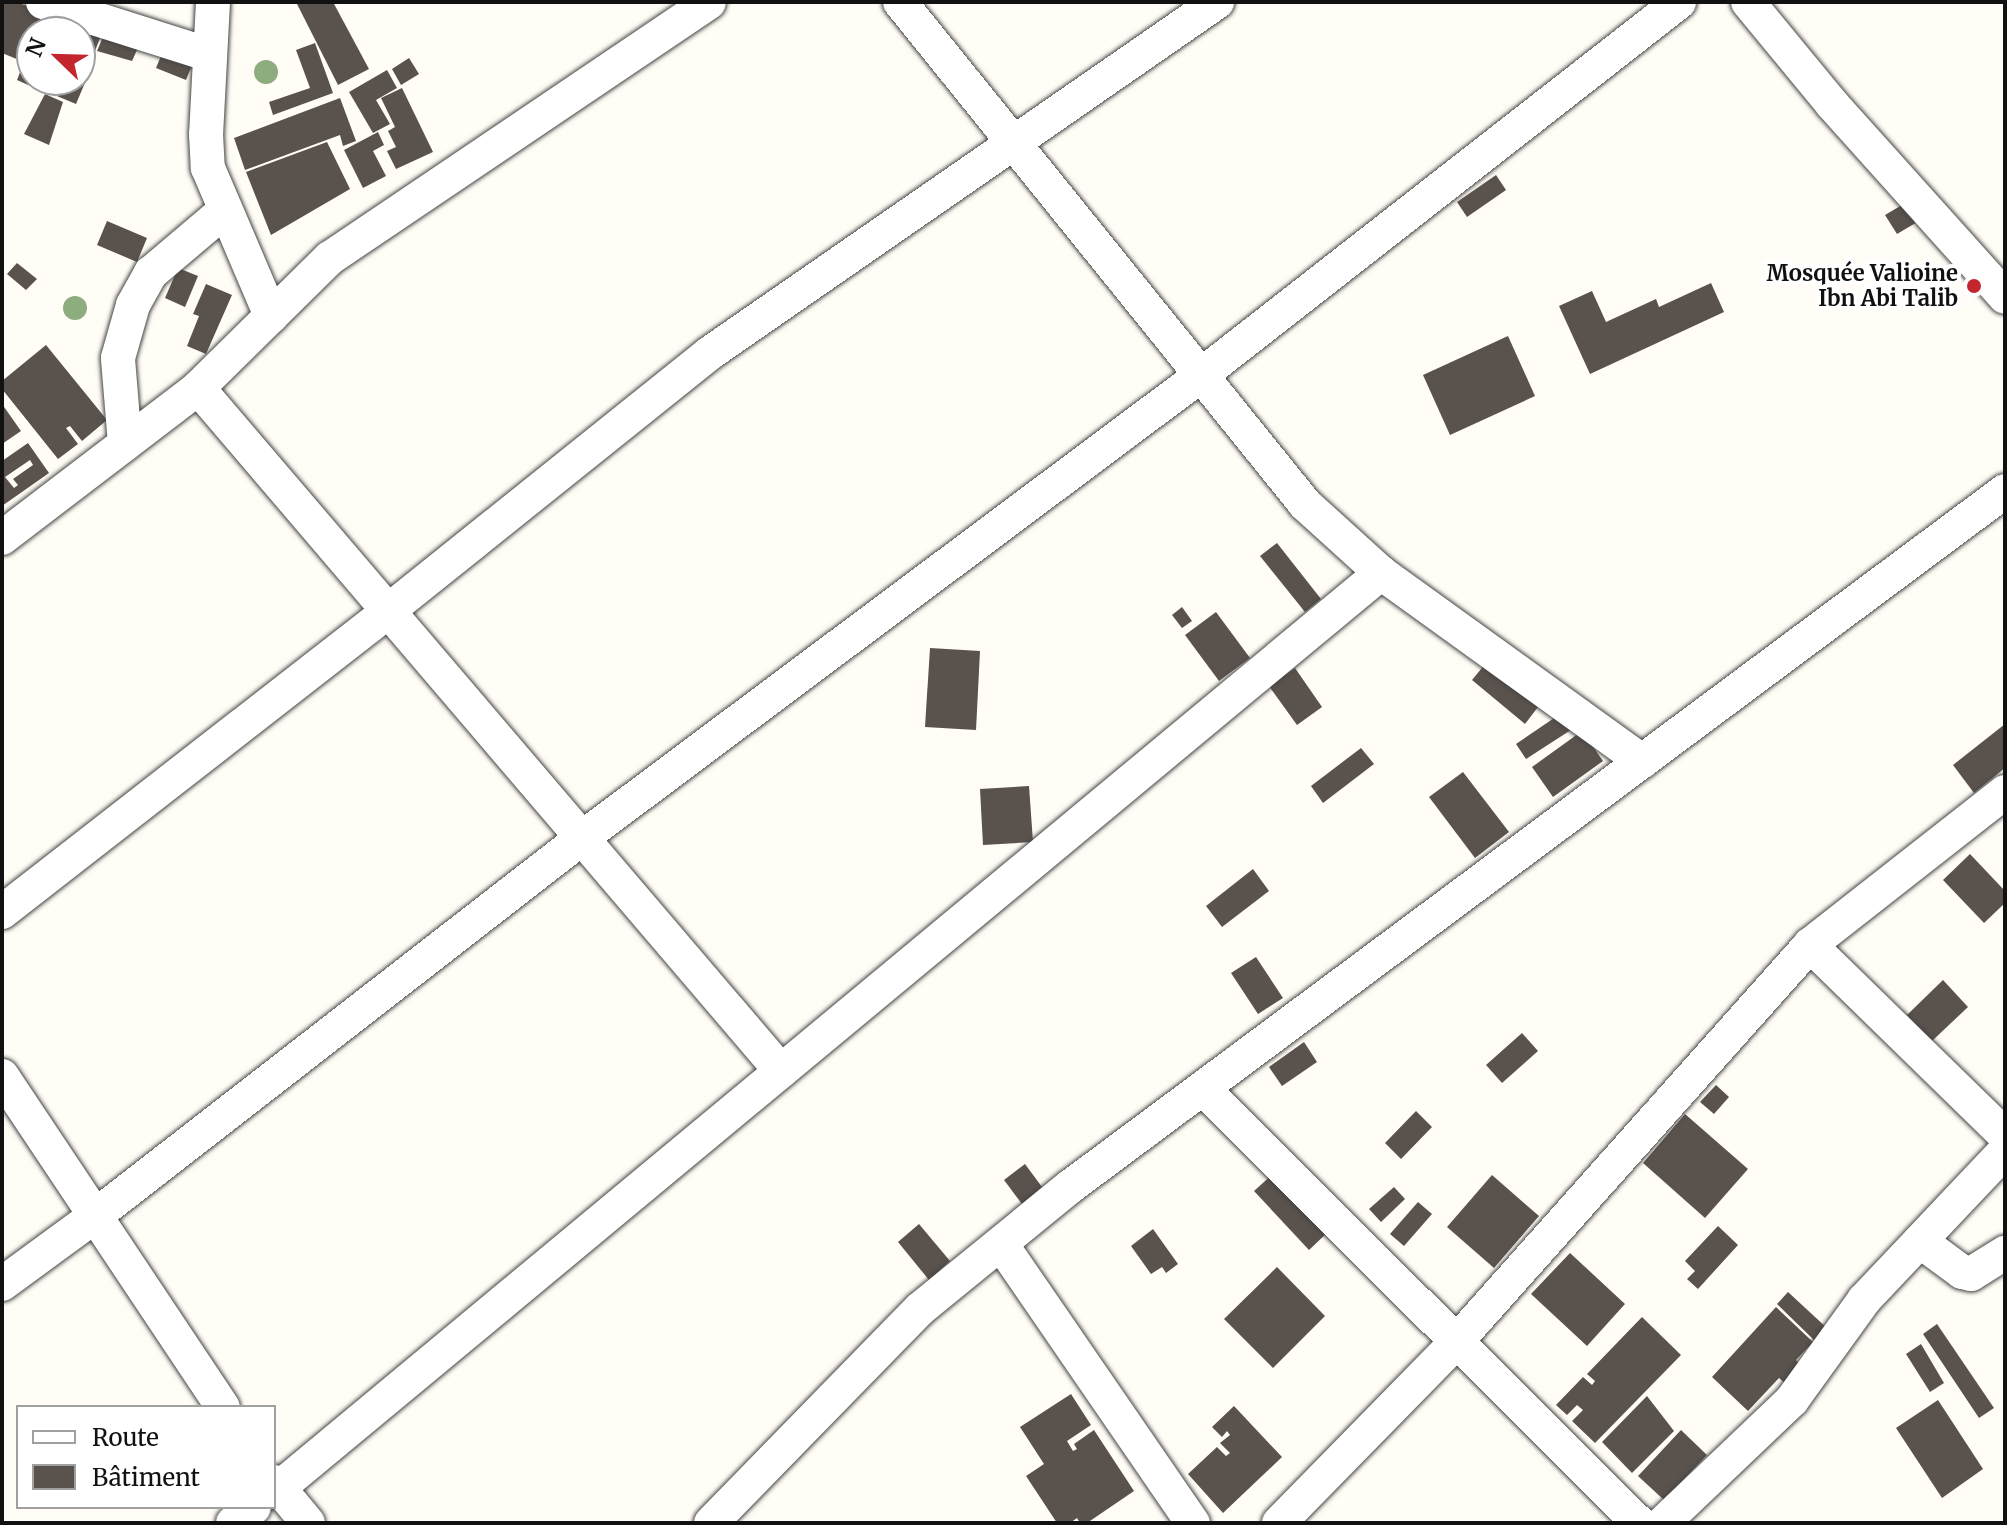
<!DOCTYPE html>
<html>
<head>
<meta charset="utf-8">
<style>
  body { margin:0 }
  #map { position:relative; width:2007px; height:1525px; overflow:hidden; background:#fffdf5; font-family:Merriweather,serif }
  div>[style] { position:absolute }
  .building>* { inset:0; background:#5a524d }
  .roads { filter:drop-shadow(0 0 2px #444) drop-shadow(0 0 2px #444) }
  .minor>* { height:34px; margin:-17px; padding:0 17px; transform-origin:17px; border-radius:17px; background:#fff }
  .trees>* { width:24px; height:24px; margin:-12px; border-radius:50%; background:#8dad7f }
  .dots>* { width:22px; height:22px; translate:-50% -50%; box-sizing:border-box; border:4px solid #fff; border-radius:50% }
  span { translate:-50% -50%; white-space:nowrap; text-align:center; line-height:1.15; -webkit-text-stroke:8px #fff; paint-order:stroke }
  .poi-label { font-size:22px; color:#111; font-weight:700 }
  .right { translate:-100% -50%; text-align:right }
  .frame { position:absolute; inset:0; border:4px solid #111; pointer-events:none }
  .legend { position:absolute; left:16px; top:1405px; width:260px; height:104px; box-sizing:border-box; background:#fff; border:2px solid #a0a0a0; margin:0; padding:10px 14px; list-style:none; font-size:24px; color:#111 }
  .legend li { display:flex; align-items:center; gap:16px; height:40px }
  .legend b { width:40px; border:2px solid #a0a0a0 }
  .north { position:absolute; left:16px; top:16px; width:80px; height:80px; box-sizing:border-box; background:#fff; border:2px solid #a0a0a0; border-radius:50%; rotate:293deg; font-size:22px; font-weight:700; line-height:32px; text-align:center; color:#111 }
  .north::after { content:''; display:block; margin:auto; width:28px; height:36px; background:#c4262e; clip-path:polygon(50% 0,100% 100%,50% 72%,0 100%) }
</style>
</head>
<body>
<div id="map">
  <div class="building">
    <div style="clip-path:polygon(2px 2px,17px 2px,66px 22px,61px 32px,32px 32px,32px 80px,41px 80px,37px 89px,17px 80px,24px 62px,2px 53px)"></div>
    <div style="clip-path:polygon(296px 2px,333px 2px,369px 69px,338px 85px)"></div>
    <div style="clip-path:polygon(83px 19px,104px 28px,93px 56px,80px 50px,77px 32px)"></div>
    <div style="clip-path:polygon(108px 25px,142px 39px,132px 61px,97px 51px)"></div>
    <div style="clip-path:polygon(315px 43px,333px 93px,273px 115px,269px 102px,310px 88px,296px 50px)"></div>
    <div style="clip-path:polygon(165px 46px,195px 58px,186px 80px,156px 68px)"></div>
    <div style="clip-path:polygon(80px 53px,95px 59px,76px 104px,52px 94px,58px 80px,80px 80px)"></div>
    <div style="clip-path:polygon(409px 58px,419px 74px,401px 85px,392px 69px)"></div>
    <div style="clip-path:polygon(387px 70px,397px 88px,376px 100px,390px 124px,373px 133px,349px 92px)"></div>
    <div style="clip-path:polygon(402px 88px,433px 152px,396px 169px,387px 151px,396px 147px,388px 131px,395px 127px,381px 98px)"></div>
    <div style="clip-path:polygon(45px 94px,63px 102px,49px 145px,24px 134px)"></div>
    <div style="clip-path:polygon(340px 98px,356px 141px,343px 146px,340px 135px,245px 170px,234px 138px)"></div>
    <div style="clip-path:polygon(378px 132px,384px 145px,373px 151px,386px 176px,363px 188px,344px 150px)"></div>
    <div style="clip-path:polygon(327px 142px,350px 189px,271px 235px,246px 172px)"></div>
    <div style="clip-path:polygon(1496px 175px,1506px 190px,1467px 217px,1457px 202px)"></div>
    <div style="clip-path:polygon(1907px 202px,1919px 221px,1897px 234px,1885px 215px)"></div>
    <div style="clip-path:polygon(107px 221px,147px 238px,137px 262px,97px 245px)"></div>
    <div style="clip-path:polygon(17px 263px,37px 279px,26px 290px,7px 274px)"></div>
    <div style="clip-path:polygon(178px 268px,198px 276px,185px 307px,165px 298px)"></div>
    <div style="clip-path:polygon(1711px 283px,1724px 312px,1590px 374px,1559px 306px,1592px 291px,1606px 322px,1656px 299px,1659px 307px)"></div>
    <div style="clip-path:polygon(206px 284px,232px 295px,206px 354px,187px 346px,199px 316px,193px 314px)"></div>
    <div style="clip-path:polygon(1508px 336px,1535px 396px,1450px 435px,1423px 375px)"></div>
    <div style="clip-path:polygon(46px 345px,107px 420px,82px 441px,70px 426px,66px 428px,78px 444px,58px 459px,2px 389px,2px 381px)"></div>
    <div style="clip-path:polygon(2px 404px,21px 431px,2px 444px)"></div>
    <div style="clip-path:polygon(evenodd,28px 443px,49px 473px,2px 506px,2px 461px,28px 443px,30px 460px,33px 465px,13px 479px,18px 485px,14px 488px,5px 477px,30px 460px)"></div>
    <div style="clip-path:polygon(1277px 543px,1321px 599px,1305px 612px,1260px 556px)"></div>
    <div style="clip-path:polygon(1182px 607px,1192px 621px,1182px 628px,1172px 615px)"></div>
    <div style="clip-path:polygon(1216px 612px,1250px 658px,1219px 681px,1185px 635px)"></div>
    <div style="clip-path:polygon(930px 648px,980px 651px,976px 730px,925px 727px)"></div>
    <div style="clip-path:polygon(1486px 663px,1538px 707px,1525px 724px,1472px 680px)"></div>
    <div style="clip-path:polygon(1295px 668px,1322px 707px,1297px 725px,1269px 686px)"></div>
    <div style="clip-path:polygon(1563px 712px,1574px 728px,1526px 759px,1516px 744px)"></div>
    <div style="clip-path:polygon(2005px 724px,2005px 768px,1974px 793px,1953px 765px)"></div>
    <div style="clip-path:polygon(1582px 731px,1603px 761px,1553px 797px,1532px 767px)"></div>
    <div style="clip-path:polygon(1361px 748px,1374px 764px,1323px 803px,1311px 786px)"></div>
    <div style="clip-path:polygon(1463px 772px,1509px 832px,1475px 858px,1429px 797px)"></div>
    <div style="clip-path:polygon(1029px 786px,1033px 842px,983px 845px,980px 789px)"></div>
    <div style="clip-path:polygon(1970px 854px,2005px 891px,2005px 903px,1984px 923px,1943px 880px)"></div>
    <div style="clip-path:polygon(1253px 869px,1269px 891px,1222px 927px,1206px 906px)"></div>
    <div style="clip-path:polygon(1256px 957px,1283px 998px,1258px 1014px,1231px 973px)"></div>
    <div style="clip-path:polygon(1943px 980px,1968px 1007px,1932px 1041px,1907px 1015px)"></div>
    <div style="clip-path:polygon(1522px 1033px,1538px 1051px,1502px 1083px,1486px 1065px)"></div>
    <div style="clip-path:polygon(1304px 1042px,1317px 1062px,1282px 1086px,1269px 1067px)"></div>
    <div style="clip-path:polygon(1716px 1085px,1729px 1097px,1714px 1114px,1700px 1102px)"></div>
    <div style="clip-path:polygon(1416px 1111px,1432px 1127px,1401px 1159px,1385px 1143px)"></div>
    <div style="clip-path:polygon(1685px 1114px,1748px 1169px,1705px 1218px,1643px 1163px)"></div>
    <div style="clip-path:polygon(1025px 1164px,1042px 1187px,1022px 1204px,1004px 1180px)"></div>
    <div style="clip-path:polygon(1274px 1173px,1329px 1231px,1309px 1250px,1254px 1191px)"></div>
    <div style="clip-path:polygon(1492px 1175px,1539px 1216px,1494px 1268px,1447px 1227px)"></div>
    <div style="clip-path:polygon(1394px 1187px,1405px 1199px,1381px 1222px,1369px 1209px)"></div>
    <div style="clip-path:polygon(1418px 1202px,1432px 1214px,1404px 1246px,1390px 1234px)"></div>
    <div style="clip-path:polygon(919px 1224px,950px 1261px,929px 1280px,898px 1242px)"></div>
    <div style="clip-path:polygon(1718px 1226px,1738px 1245px,1698px 1289px,1687px 1279px,1695px 1271px,1685px 1261px)"></div>
    <div style="clip-path:polygon(1153px 1229px,1178px 1264px,1166px 1273px,1162px 1267px,1151px 1274px,1131px 1246px)"></div>
    <div style="clip-path:polygon(1570px 1253px,1625px 1304px,1587px 1346px,1531px 1294px)"></div>
    <div style="clip-path:polygon(1277px 1267px,1325px 1316px,1273px 1368px,1224px 1319px)"></div>
    <div style="clip-path:polygon(1788px 1292px,1828px 1329px,1816px 1342px,1777px 1304px)"></div>
    <div style="clip-path:polygon(1776px 1307px,1813px 1342px,1796px 1360px,1806px 1370px,1790px 1388px,1779px 1378px,1748px 1411px,1712px 1377px)"></div>
    <div style="clip-path:polygon(1642px 1317px,1681px 1355px,1595px 1443px,1572px 1421px,1583px 1410px,1577px 1405px,1567px 1415px,1556px 1405px,1583px 1377px,1592px 1385px,1595px 1381px,1587px 1374px)"></div>
    <div style="clip-path:polygon(1937px 1324px,1994px 1408px,1979px 1418px,1923px 1334px)"></div>
    <div style="clip-path:polygon(1921px 1344px,1944px 1383px,1930px 1392px,1906px 1354px)"></div>
    <div style="clip-path:polygon(1071px 1394px,1091px 1425px,1067px 1441px,1073px 1451px,1077px 1449px,1074px 1444px,1094px 1430px,1134px 1491px,1087px 1523px,1080px 1523px,1077px 1518px,1070px 1523px,1057px 1523px,1026px 1476px,1044px 1464px,1020px 1427px)"></div>
    <div style="clip-path:polygon(1647px 1396px,1674px 1431px,1632px 1473px,1602px 1442px)"></div>
    <div style="clip-path:polygon(1938px 1400px,1983px 1469px,1942px 1498px,1896px 1428px)"></div>
    <div style="clip-path:polygon(1234px 1406px,1282px 1457px,1223px 1513px,1188px 1474px,1217px 1447px,1226px 1456px,1230px 1453px,1220px 1443px,1230px 1435px,1227px 1431px,1222px 1437px,1212px 1427px)"></div>
    <div style="clip-path:polygon(1681px 1430px,1707px 1455px,1664px 1500px,1638px 1476px)"></div>
  </div>
  <div class="roads">
    <div class="minor">
      <div style="left:43px;top:2px;width:175px;rotate:17.6deg"></div>
      <div style="left:213px;top:2px;width:132px;rotate:93deg"></div>
      <div style="left:206px;top:134px;width:34px;rotate:87deg"></div>
      <div style="left:208px;top:168px;width:161px;rotate:66.9deg"></div>
      <div style="left:900px;top:2px;width:645px;rotate:51.1deg"></div>
      <div style="left:1305px;top:504px;width:103px;rotate:42.2deg"></div>
      <div style="left:1381px;top:573px;width:322px;rotate:35.8deg"></div>
      <div style="left:1748px;top:2px;width:132px;rotate:50.5deg"></div>
      <div style="left:1832px;top:104px;width:259px;rotate:48.1deg"></div>
      <div style="left:198px;top:388px;width:898px;rotate:49.52deg"></div>
      <div style="left:125px;top:444px;width:86px;rotate:-94.7deg"></div>
      <div style="left:118px;top:358px;width:55px;rotate:-74.2deg"></div>
      <div style="left:133px;top:305px;width:37px;rotate:-61deg"></div>
      <div style="left:151px;top:273px;width:96px;rotate:-40.3deg"></div>
      <div style="left:2px;top:538px;width:247px;rotate:-37.4deg"></div>
      <div style="left:198px;top:388px;width:185px;rotate:-44.6deg"></div>
      <div style="left:330px;top:258px;width:457px;rotate:-34deg"></div>
      <div style="left:2px;top:912px;width:489px;rotate:-37.9deg"></div>
      <div style="left:388px;top:611px;width:413px;rotate:-38.7deg"></div>
      <div style="left:710px;top:353px;width:617px;rotate:-34.7deg"></div>
      <div style="left:1810px;top:945px;width:272px;rotate:44.3deg"></div>
      <div style="left:2px;top:1076px;width:398px;rotate:56.3deg"></div>
      <div style="left:1204px;top:1090px;width:614px;rotate:44.87deg"></div>
      <div style="left:1920px;top:1241px;width:52px;rotate:36.4deg"></div>
      <div style="left:1962px;top:1272px;width:9px;rotate:13deg"></div>
      <div style="left:1971px;top:1274px;width:40px;rotate:-32deg"></div>
      <div style="left:1001px;top:1244px;width:339px;rotate:55.5deg"></div>
      <div style="left:2px;top:1284px;width:115px;rotate:-36.2deg"></div>
      <div style="left:95px;top:1216px;width:616px;rotate:-37.82deg"></div>
      <div style="left:582px;top:838px;width:772px;rotate:-36.78deg"></div>
      <div style="left:1200px;top:376px;width:608px;rotate:-37.98deg"></div>
      <div style="left:274px;top:1482px;width:53px;rotate:50.3deg"></div>
      <div style="left:274px;top:1492px;width:1439px;rotate:-39.7deg"></div>
      <div style="left:233px;top:1523px;width:26px;rotate:-37deg"></div>
      <div style="left:711px;top:1523px;width:299px;rotate:-45.7deg"></div>
      <div style="left:920px;top:1309px;width:195px;rotate:-39.2deg"></div>
      <div style="left:1071px;top:1186px;width:1164px;rotate:-36.65deg"></div>
      <div style="left:1279px;top:1523px;width:253px;rotate:-45.6deg"></div>
      <div style="left:1456px;top:1342px;width:532px;rotate:-48.28deg"></div>
      <div style="left:1810px;top:945px;width:248px;rotate:-38.1deg"></div>
      <div style="left:1663px;top:1523px;width:178px;rotate:-43.6deg"></div>
      <div style="left:1792px;top:1400px;width:123px;rotate:-54.2deg"></div>
      <div style="left:1864px;top:1300px;width:205px;rotate:-46.6deg"></div>
    </div>
  </div>
  <div class="trees">
    <div style="left:266px;top:72px"></div>
    <div style="left:75px;top:308px"></div>
  </div>
  <div class="dots">
    <div style="left:1974px;top:286px;background:#c4262e"></div>
  </div>
  <div class="poi-label">
    <span class="right" style="left:1958px;top:286px">Mosquée Valioine<br>Ibn Abi Talib</span>
  </div>
  <div class="frame"></div>
  <ul class="legend">
  <li><b style="height:10px;background:#fff"></b>Route</li>
  <li><b style="height:22px;background:#5a524d"></b>Bâtiment</li>
  </ul>
  <div class="north">N</div>
</div>
</body>
</html>
